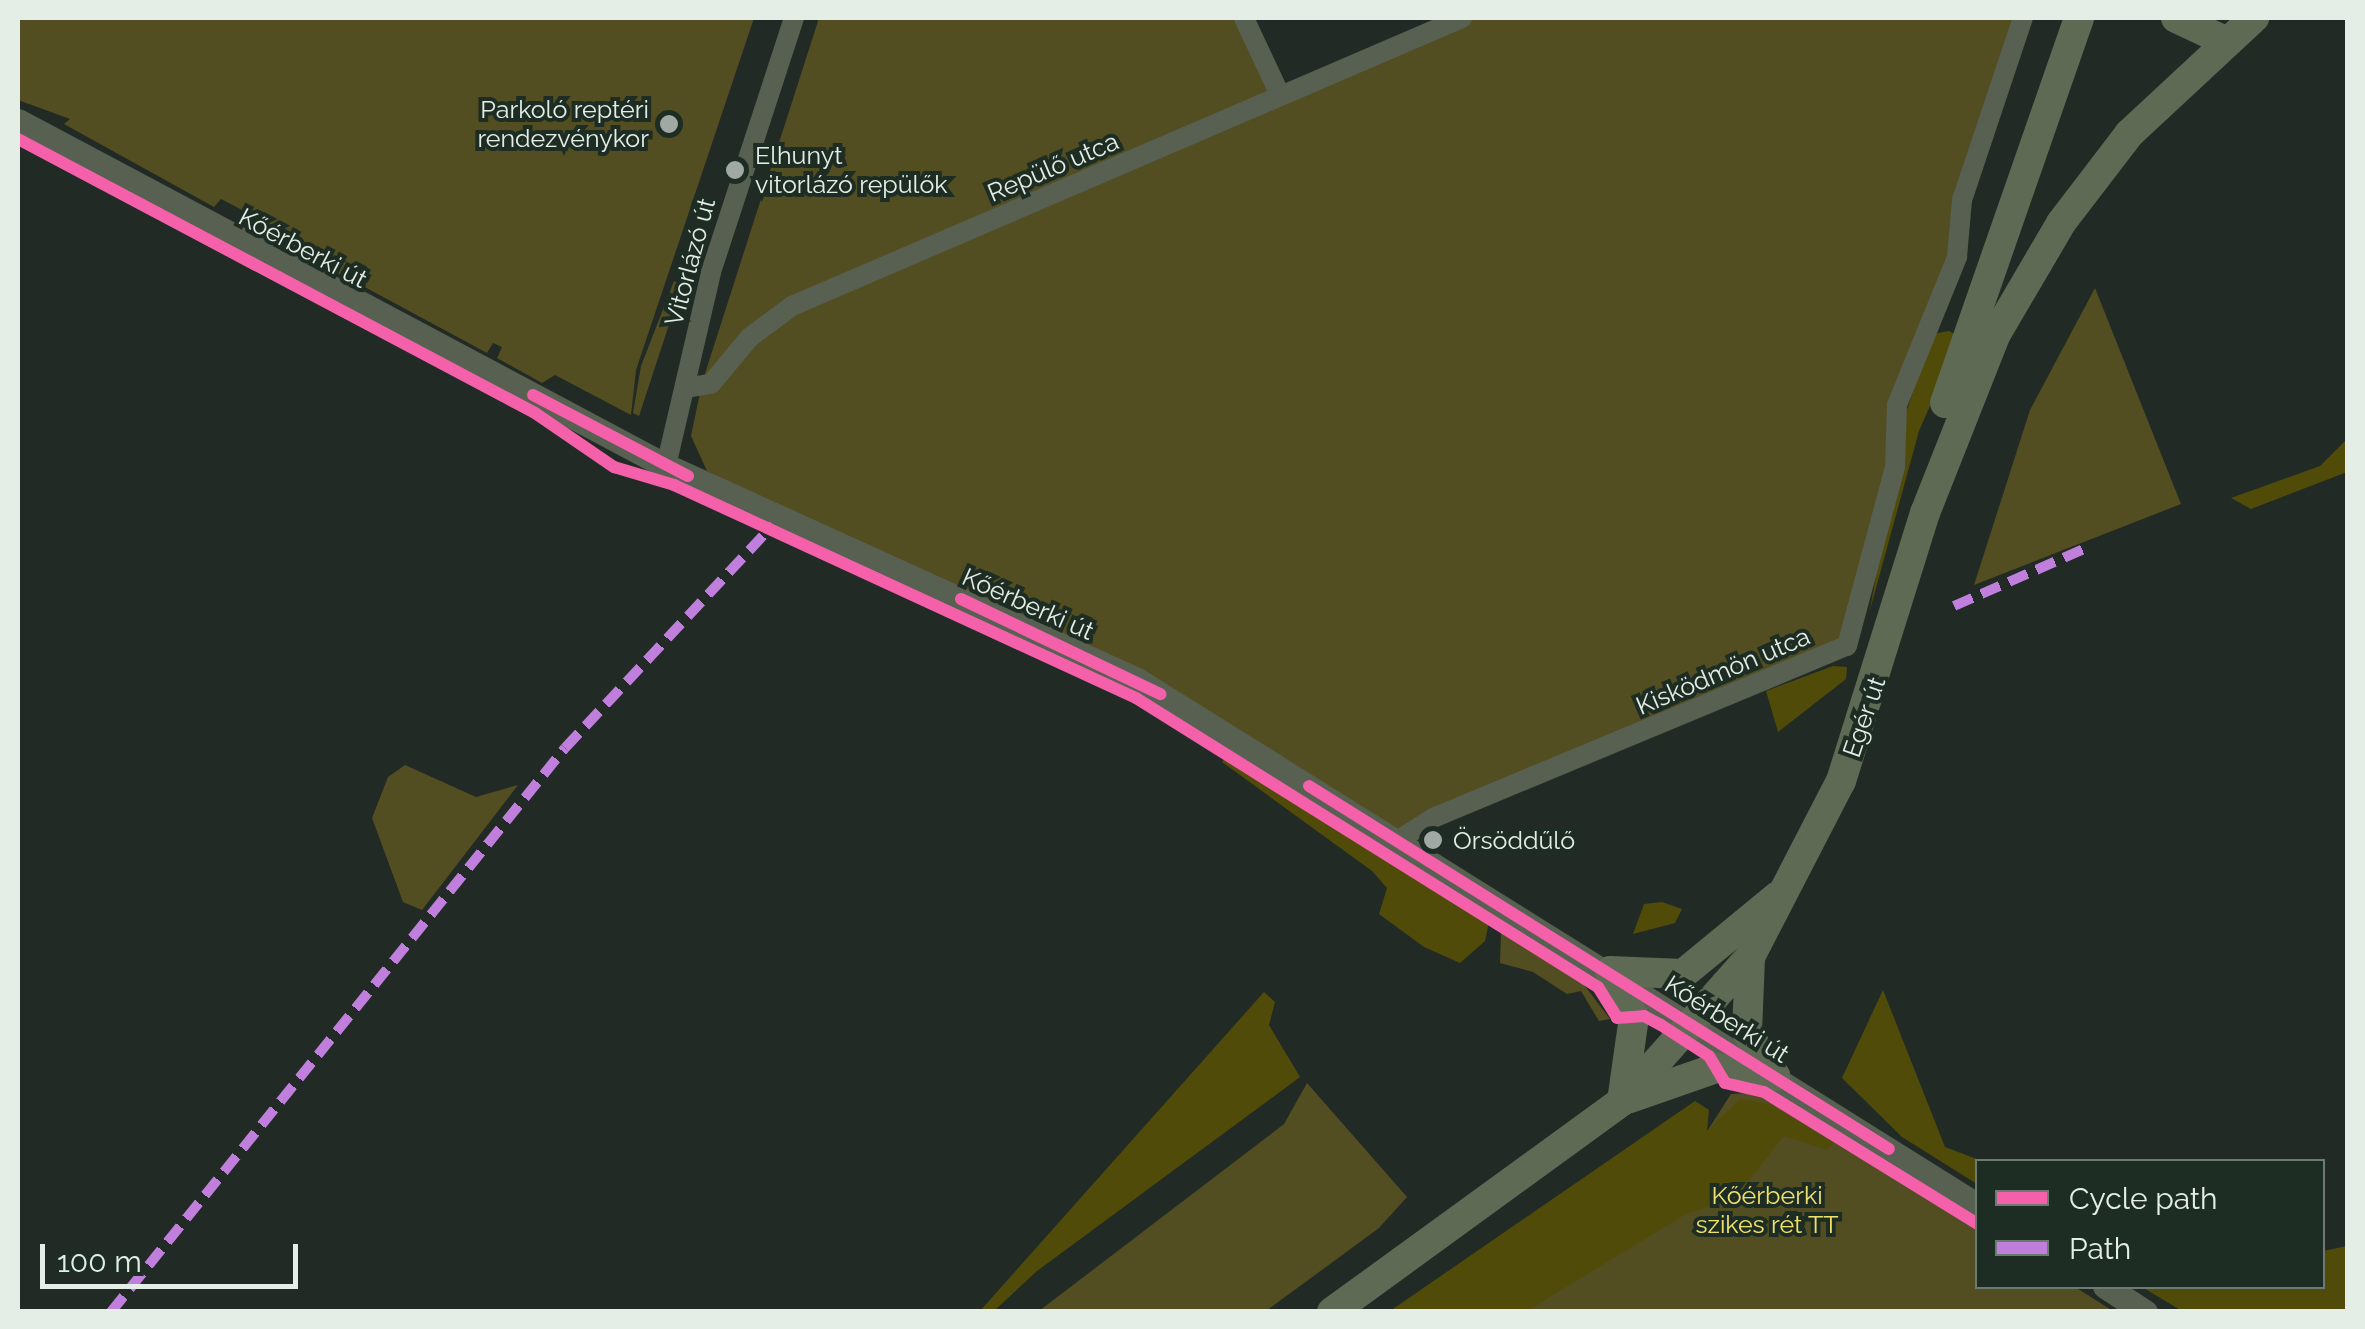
<!DOCTYPE html>
<html>
<head>
<meta charset="utf-8">
<style>
  body { margin:0 }
  #map { position:relative; width:2365px; height:1329px; overflow:hidden; background:#222a25; font-family:Raleway,sans-serif }
  div>[style] { position:absolute }
  .green>* { inset:0; background:#524e21 }
  .forest>* { inset:0; background:#514b09 }
  .minor>* { height:20px; margin:-10px; padding:0 10px; transform-origin:10px; border-radius:10px; background:#576051 }
  .tertiary>* { height:25px; margin:-12.5px; padding:0 12.5px; transform-origin:12.5px; border-radius:12.5px; background:#576051 }
  .primary>* { height:30px; margin:-15px; padding:0 15px; transform-origin:15px; border-radius:15px; background:#5e6a54 }
  .quiet>* { height:10px; margin-top:-5px; transform-origin:0; background:repeating-linear-gradient(90deg,#c07fdc 0 20px,transparent 0 30px) }
  .cycleway>* { height:12px; margin:-6px; padding:0 6px; transform-origin:6px; border-radius:6px; background:#f560ab }
  .dots>* { width:28px; height:28px; translate:-50% -50%; box-sizing:border-box; border:5px solid #1e2d24; border-radius:50% }
  span { translate:-50% -50%; white-space:nowrap; text-align:center; line-height:1.15; -webkit-text-stroke:8px #1e2d24; paint-order:stroke }
  .poi-label { font-size:25px; color:#e4eee7 }
  .right { translate:-100% -50%; text-align:right }
  .left { translate:0 -50%; text-align:left }
  .street-label { font-size:25px; color:#e4eee7 }
  .park-label { font-size:25px; color:#f0e16c }
  .frame { position:absolute; inset:0; border:20px solid #e4eee7; pointer-events:none }
  .legend { position:absolute; left:1975px; top:1159px; width:350px; height:130px; box-sizing:border-box; background:#1e2d24; border:2px solid #6d7a72; margin:0; padding:12px 18px; list-style:none; font-size:30px; color:#e4eee7 }
  .legend li { display:flex; align-items:center; gap:20px; height:50px }
  .legend b { width:50px; border:2px solid #6d7a72 }
  .scale { position:absolute; left:40px; top:1244px; width:258px; height:45px; box-sizing:border-box; border:5px solid #e4eee7; border-top:0; padding-left:12px; font-size:30px; line-height:35px; white-space:nowrap; color:#e4eee7; -webkit-text-stroke:8px #1e2d24; paint-order:stroke }
</style>
</head>
<body>
<div id="map">
  <div class="green">
    <div style="clip-path:polygon(18px 18px,754px 18px,636px 370px,631px 415px,555px 375px,542px 383px,497px 358px,502px 347px,493px 343px,487px 353px,361px 285px,366px 275px,349px 279px,323px 266px,330px 256px,300px 240px,297px 249px,273px 237px,277px 228px,221px 199px,214px 207px,64px 124px,70px 119px,18px 100px)"></div>
    <div style="clip-path:polygon(819px 18px,1244px 18px,1280px 95px,1462px 18px,2023px 18px,1963px 224px,1897px 405px,1856px 631px,1399px 840px,1265px 759px,707px 471px,691px 436px,702px 383px)"></div>
    <div style="clip-path:polygon(674px 281px,682px 285px,639px 416px,633px 413px,641px 366px)"></div>
    <div style="clip-path:polygon(2095px 288px,2181px 504px,1974px 585px,2030px 410px)"></div>
    <div style="clip-path:polygon(405px 765px,476px 797px,518px 785px,422px 910px,403px 902px,372px 818px,388px 777px)"></div>
    <div style="clip-path:polygon(1501px 932px,1582px 982px,1610px 1019px,1599px 1021px,1581px 991px,1567px 994px,1533px 972px,1500px 963px)"></div>
    <div style="clip-path:polygon(1307px 1083px,1407px 1197px,1379px 1228px,1266px 1311px,1039px 1311px,1284px 1124px)"></div>
    <div style="clip-path:polygon(1764px 1092px,1977px 1224px,1978px 1286px,2075px 1287px,2113px 1311px,1450px 1312px,1706px 1133px,1731px 1094px)"></div>
  </div>
  <div class="forest">
    <div style="clip-path:polygon(1949px 331px,1960px 337px,1919px 431px,1870px 610px,1903px 421px,1933px 334px)"></div>
    <div style="clip-path:polygon(2347px 439px,2347px 472px,2251px 509px,2231px 498px,2320px 466px)"></div>
    <div style="clip-path:polygon(1833px 666px,1847px 667px,1846px 679px,1778px 732px,1766px 691px)"></div>
    <div style="clip-path:polygon(1227px 756px,1489px 922px,1485px 941px,1460px 963px,1424px 947px,1379px 914px,1387px 888px,1372px 871px,1222px 762px)"></div>
    <div style="clip-path:polygon(1662px 902px,1682px 909px,1675px 923px,1633px 934px,1644px 904px)"></div>
    <div style="clip-path:polygon(1883px 990px,1945px 1147px,1982px 1161px,1977px 1184px,1902px 1137px,1842px 1078px)"></div>
    <div style="clip-path:polygon(1264px 992px,1275px 1002px,1269px 1025px,1300px 1077px,1037px 1271px,994px 1311px,980px 1311px)"></div>
    <div style="clip-path:polygon(1740px 1099px,1770px 1104px,1834px 1143px,1827px 1150px,1784px 1136px,1735px 1198px,1686px 1214px,1527px 1311px,1390px 1311px,1695px 1101px,1709px 1110px,1707px 1131px)"></div>
    <div style="clip-path:polygon(2347px 1246px,2347px 1311px,2182px 1311px,2142px 1287px,2322px 1286px,2323px 1251px)"></div>
  </div>
  <div class="minor">
    <div style="left:1244px;top:18px;width:85px;rotate:64.9deg"></div>
    <div style="left:685px;top:388px;width:26px;rotate:-9deg"></div>
    <div style="left:711px;top:384px;width:60px;rotate:-50.4deg"></div>
    <div style="left:749px;top:338px;width:54px;rotate:-36.7deg"></div>
    <div style="left:792px;top:306px;width:729px;rotate:-23.26deg"></div>
    <div style="left:666px;top:466px;width:199px;rotate:-76.9deg"></div>
    <div style="left:711px;top:272px;width:267px;rotate:-71.9deg"></div>
    <div style="left:1399px;top:840px;width:40px;rotate:-32.9deg"></div>
    <div style="left:1433px;top:818px;width:448px;rotate:-22.6deg"></div>
    <div style="left:1847px;top:646px;width:185px;rotate:-75deg"></div>
    <div style="left:1895px;top:467px;width:62px;rotate:-88.2deg"></div>
    <div style="left:1897px;top:405px;width:160px;rotate:-67.9deg"></div>
    <div style="left:1957px;top:257px;width:57px;rotate:-85deg"></div>
    <div style="left:1962px;top:200px;width:192px;rotate:-71.5deg"></div>
  </div>
  <div class="tertiary">
    <div style="left:18px;top:121px;width:734px;rotate:28.03deg"></div>
    <div style="left:666px;top:466px;width:517px;rotate:24.43deg"></div>
    <div style="left:1137px;top:680px;width:992px;rotate:32.02deg"></div>
    <div style="left:2105px;top:1286px;width:48px;rotate:33deg"></div>
  </div>
  <div class="primary">
    <div style="left:2176px;top:18px;width:54px;rotate:25.1deg"></div>
    <div style="left:1945px;top:403px;width:408px;rotate:-70.8deg"></div>
    <div style="left:1750px;top:958px;width:74px;rotate:92.3deg"></div>
    <div style="left:1747px;top:1032px;width:52px;rotate:57.5deg"></div>
    <div style="left:1610px;top:971px;width:73px;rotate:2.4deg"></div>
    <div style="left:1683px;top:974px;width:123px;rotate:-39.4deg"></div>
    <div style="left:1610px;top:971px;width:52px;rotate:62.4deg"></div>
    <div style="left:1634px;top:1017px;width:85px;rotate:98.1deg"></div>
    <div style="left:1630px;top:1098px;width:91px;rotate:-19.2deg"></div>
    <div style="left:1716px;top:1068px;width:60px;rotate:7.7deg"></div>
    <div style="left:1332px;top:1312px;width:359px;rotate:-36deg"></div>
    <div style="left:1622px;top:1101px;width:193px;rotate:-48.4deg"></div>
    <div style="left:1750px;top:957px;width:198px;rotate:-62.7deg"></div>
    <div style="left:1841px;top:781px;width:281px;rotate:-72.6deg"></div>
    <div style="left:1925px;top:513px;width:193px;rotate:-68.4deg"></div>
    <div style="left:1996px;top:334px;width:129px;rotate:-59.6deg"></div>
    <div style="left:2061px;top:223px;width:112px;rotate:-52.6deg"></div>
    <div style="left:2129px;top:134px;width:171px;rotate:-42.9deg"></div>
  </div>
  <div class="quiet">
    <div style="left:1954px;top:606px;width:142px;rotate:-23.7deg"></div>
    <div style="left:111px;top:1312px;width:724px;rotate:-51.17deg"></div>
    <div style="left:565px;top:748px;width:305px;rotate:-47deg"></div>
  </div>
  <div class="cycleway">
    <div style="left:18px;top:139px;width:585px;rotate:27.92deg"></div>
    <div style="left:535px;top:413px;width:96px;rotate:34.4deg"></div>
    <div style="left:614px;top:467px;width:63px;rotate:16.7deg"></div>
    <div style="left:674px;top:485px;width:509px;rotate:24.75deg"></div>
    <div style="left:1136px;top:698px;width:545px;rotate:32.03deg"></div>
    <div style="left:1598px;top:987px;width:36px;rotate:58deg"></div>
    <div style="left:1617px;top:1018px;width:27px;rotate:-4deg"></div>
    <div style="left:1644px;top:1016px;width:19px;rotate:28deg"></div>
    <div style="left:1661px;top:1025px;width:57px;rotate:32.9deg"></div>
    <div style="left:1709px;top:1056px;width:31px;rotate:59deg"></div>
    <div style="left:1725px;top:1083px;width:40px;rotate:13deg"></div>
    <div style="left:1764px;top:1092px;width:251px;rotate:31.7deg"></div>
    <div style="left:533px;top:395px;width:175px;rotate:27.6deg"></div>
    <div style="left:961px;top:599px;width:221px;rotate:25.5deg"></div>
    <div style="left:1309px;top:786px;width:684px;rotate:32.04deg"></div>
  </div>
  <div class="dots">
    <div style="left:669px;top:124px;background:#a0a9a3"></div>
    <div style="left:735px;top:170px;background:#a0a9a3"></div>
    <div style="left:1433px;top:840px;background:#a0a9a3"></div>
  </div>
  <div class="poi-label">
    <span class="right" style="left:649px;top:124px">Parkoló reptéri<br>rendezvénykor</span>
    <span class="left" style="left:755px;top:170px">Elhunyt<br>vitorlázó repülők</span>
    <span class="left" style="left:1453px;top:840px">Örsöddűlő</span>
  </div>
  <div class="street-label">
    <span style="left:1053px;top:167px;rotate:-23deg">Repülő utca</span>
    <span style="left:303px;top:248px;rotate:28deg">Kőérberki út</span>
    <span style="left:690px;top:262px;rotate:-75deg">Vitorlázó út</span>
    <span style="left:1028px;top:604px;rotate:24deg">Kőérberki út</span>
    <span style="left:1723px;top:671px;rotate:-23deg">Kisködmön utca</span>
    <span style="left:1864px;top:717px;rotate:-71deg">Egér út</span>
    <span style="left:1727px;top:1019px;rotate:32deg">Kőérberki út</span>
  </div>
  <div class="park-label">
    <span style="left:1767px;top:1210px">Kőérberki<br>szikes rét TT</span>
  </div>
  <div class="frame"></div>
  <ul class="legend">
  <li><b style="height:12px;background:#f560ab"></b>Cycle path</li>
  <li><b style="height:12px;background:#c07fdc"></b>Path</li>
  </ul>
  <div class="scale">100 m</div>
</div>
</body>
</html>
